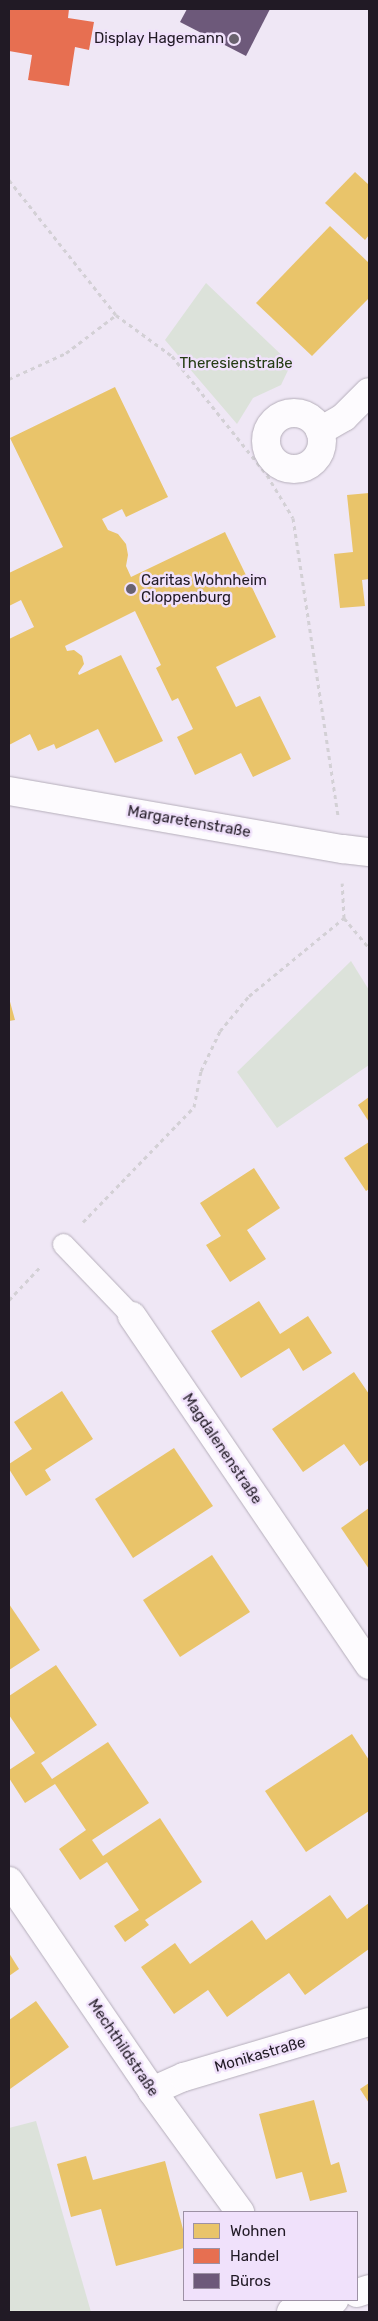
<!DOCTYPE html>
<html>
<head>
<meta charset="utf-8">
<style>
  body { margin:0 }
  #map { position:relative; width:378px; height:2321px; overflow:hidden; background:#efe7f5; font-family:Rubik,sans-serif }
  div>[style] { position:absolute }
  .green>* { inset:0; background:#dce2da }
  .homes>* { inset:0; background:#e9c46a }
  .shops>* { inset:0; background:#e76f51 }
  .offices>* { inset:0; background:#6d597a }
  .path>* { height:3px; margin-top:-1.5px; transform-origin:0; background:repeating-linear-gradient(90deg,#d3d0d5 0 4px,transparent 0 8px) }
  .roads { filter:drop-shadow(0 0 1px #b5aeba) drop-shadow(0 0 1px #b5aeba) }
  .service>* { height:21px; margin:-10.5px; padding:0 10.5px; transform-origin:10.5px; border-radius:10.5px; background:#fdfbfe }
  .minor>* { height:28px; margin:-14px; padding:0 14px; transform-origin:14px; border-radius:14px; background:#fdfbfe }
  .minor>.ring { margin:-14px; padding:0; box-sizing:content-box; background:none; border:28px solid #fdfbfe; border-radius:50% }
  .dots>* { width:14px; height:14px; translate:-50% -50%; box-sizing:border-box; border:2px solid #f0e1fb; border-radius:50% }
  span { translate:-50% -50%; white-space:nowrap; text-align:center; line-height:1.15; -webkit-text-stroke:5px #f0e1fb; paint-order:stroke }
  .poi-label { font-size:15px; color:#211a25 }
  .right { translate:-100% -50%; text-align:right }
  .left { translate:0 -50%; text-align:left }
  .park-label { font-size:15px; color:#253c13 }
  .street-label { font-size:15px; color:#211a25 }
  .frame { position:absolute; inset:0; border:10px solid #211a25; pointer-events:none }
  .legend { position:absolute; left:183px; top:2211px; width:175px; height:90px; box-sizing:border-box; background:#f0e1fb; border:1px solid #9d91a5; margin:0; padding:6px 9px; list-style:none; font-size:15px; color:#211a25 }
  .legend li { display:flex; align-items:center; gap:10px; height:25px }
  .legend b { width:25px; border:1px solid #9d91a5 }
</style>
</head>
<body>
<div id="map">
  <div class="green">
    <div style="clip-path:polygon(206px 283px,291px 364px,281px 385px,253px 398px,237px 424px,165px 340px)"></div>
    <div style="clip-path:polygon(351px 961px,369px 990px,369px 1065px,277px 1128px,237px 1072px)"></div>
    <div style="clip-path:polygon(36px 2121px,91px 2312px,9px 2312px,9px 2128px)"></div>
  </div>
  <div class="homes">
    <div style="clip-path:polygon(355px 172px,369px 185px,369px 235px,365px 240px,325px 203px)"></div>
    <div style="clip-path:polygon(330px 226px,369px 263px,369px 298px,312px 356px,256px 303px)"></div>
    <div style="clip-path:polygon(115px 387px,168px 497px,126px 517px,122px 509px,102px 519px,108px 530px,118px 534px,126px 544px,128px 555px,126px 566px,131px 577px,225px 532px,276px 637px,216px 667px,236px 707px,260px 696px,291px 759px,253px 777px,241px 753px,195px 775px,177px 737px,193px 729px,178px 698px,172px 701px,156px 668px,161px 665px,135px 611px,65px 646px,67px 651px,74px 650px,82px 656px,84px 664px,78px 673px,79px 675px,121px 655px,163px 741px,115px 763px,98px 729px,56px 749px,54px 744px,38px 751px,30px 734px,9px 745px,9px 639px,34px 627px,21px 600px,9px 606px,9px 573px,63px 547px,10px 438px)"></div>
    <div style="clip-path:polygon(369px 493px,369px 579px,362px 580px,365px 606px,340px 608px,334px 554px,353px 552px,347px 495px)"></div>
    <div style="clip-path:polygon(9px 998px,15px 1020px,9px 1021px)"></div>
    <div style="clip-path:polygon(369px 1097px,369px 1122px,358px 1105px)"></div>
    <div style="clip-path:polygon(369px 1142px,369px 1189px,366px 1191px,344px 1158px)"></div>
    <div style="clip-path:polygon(254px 1168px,280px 1208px,247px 1230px,266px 1259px,230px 1282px,206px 1245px,221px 1236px,200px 1203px)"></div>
    <div style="clip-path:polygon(259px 1301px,280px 1334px,308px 1316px,332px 1353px,303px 1371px,289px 1348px,241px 1378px,211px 1331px)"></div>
    <div style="clip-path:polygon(354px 1372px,369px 1394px,369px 1460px,360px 1466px,344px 1444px,303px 1472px,272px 1429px)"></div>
    <div style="clip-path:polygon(62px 1391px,93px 1439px,45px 1470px,51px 1480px,26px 1496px,9px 1469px,9px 1464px,32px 1449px,14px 1422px)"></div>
    <div style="clip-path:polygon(174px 1448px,213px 1506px,133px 1558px,95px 1499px)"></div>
    <div style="clip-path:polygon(369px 1508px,369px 1569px,341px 1528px)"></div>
    <div style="clip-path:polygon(212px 1555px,250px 1612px,180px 1657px,143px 1600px)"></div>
    <div style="clip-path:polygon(9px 1604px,40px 1650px,9px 1670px)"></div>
    <div style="clip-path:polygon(56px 1665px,97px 1725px,41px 1763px,52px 1779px,108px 1742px,149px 1803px,92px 1840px,103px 1856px,160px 1818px,202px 1882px,145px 1920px,149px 1925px,125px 1942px,114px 1926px,139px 1910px,107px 1862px,80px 1880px,59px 1849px,86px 1830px,55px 1784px,25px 1803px,9px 1778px,9px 1770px,35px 1753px,9px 1715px,9px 1696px)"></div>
    <div style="clip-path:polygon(352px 1734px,369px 1760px,369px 1811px,306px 1852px,265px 1791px)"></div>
    <div style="clip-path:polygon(330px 1895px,347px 1919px,369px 1903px,369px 1949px,305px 1995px,289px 1973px,227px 2017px,208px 1990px,174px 2014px,141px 1967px,175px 1943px,190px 1964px,252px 1920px,266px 1940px)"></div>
    <div style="clip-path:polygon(9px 1953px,19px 1969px,9px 1976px)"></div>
    <div style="clip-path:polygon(36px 2001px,69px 2047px,10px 2089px,9px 2020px)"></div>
    <div style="clip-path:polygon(369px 2083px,369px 2103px,360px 2089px)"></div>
    <div style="clip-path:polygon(314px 2100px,331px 2165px,339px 2162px,347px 2192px,310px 2201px,302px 2172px,276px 2179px,259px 2114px)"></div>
    <div style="clip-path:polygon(86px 2156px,93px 2180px,165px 2161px,184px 2233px,184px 2248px,116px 2266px,101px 2209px,71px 2217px,57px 2164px)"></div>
  </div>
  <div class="shops">
    <div style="clip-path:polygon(9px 9px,69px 9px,68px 18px,94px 22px,89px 50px,75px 47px,69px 86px,28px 80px,32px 55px,9px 51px)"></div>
  </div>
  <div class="offices">
    <div style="clip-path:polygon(187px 9px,270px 9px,246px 56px,180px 22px)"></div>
  </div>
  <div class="path">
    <div style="left:9px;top:180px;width:172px;rotate:51.6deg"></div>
    <div style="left:116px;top:315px;width:69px;rotate:36.2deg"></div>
    <div style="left:172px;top:356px;width:152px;rotate:51.4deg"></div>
    <div style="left:267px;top:475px;width:50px;rotate:58.8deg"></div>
    <div style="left:293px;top:518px;width:300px;rotate:81.4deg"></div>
    <div style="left:9px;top:379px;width:63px;rotate:-24.5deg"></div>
    <div style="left:66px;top:353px;width:63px;rotate:-37.2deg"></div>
    <div style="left:267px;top:475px;width:16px;rotate:-40deg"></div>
    <div style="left:344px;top:918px;width:39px;rotate:50deg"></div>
    <div style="left:83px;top:1222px;width:160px;rotate:-46deg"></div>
    <div style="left:194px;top:1107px;width:37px;rotate:-79deg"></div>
    <div style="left:201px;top:1071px;width:44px;rotate:-64.6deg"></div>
    <div style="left:220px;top:1031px;width:45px;rotate:-50.4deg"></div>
    <div style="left:249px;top:996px;width:123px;rotate:-39.4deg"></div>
    <div style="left:344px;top:918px;width:35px;rotate:-93deg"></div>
    <div style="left:9px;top:1300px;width:47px;rotate:-46.7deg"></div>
  </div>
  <div class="roads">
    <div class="service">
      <div style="left:63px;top:1244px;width:100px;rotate:46.2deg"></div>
    </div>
    <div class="minor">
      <div class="ring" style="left:266px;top:413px;width:28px;height:28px"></div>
      <div style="left:320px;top:431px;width:28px;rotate:-30deg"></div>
      <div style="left:344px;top:417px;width:35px;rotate:-45deg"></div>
      <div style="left:9px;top:791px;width:339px;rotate:9.9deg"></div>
      <div style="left:343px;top:849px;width:26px;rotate:7deg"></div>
      <div style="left:132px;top:1316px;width:422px;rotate:55.8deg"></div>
      <div style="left:9px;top:1881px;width:254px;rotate:55.7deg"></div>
      <div style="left:152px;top:2091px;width:150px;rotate:54deg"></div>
      <div style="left:152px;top:2091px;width:35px;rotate:-24deg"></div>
      <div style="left:184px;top:2077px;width:193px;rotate:-16.6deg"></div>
      <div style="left:357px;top:2293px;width:13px;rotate:-18deg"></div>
      <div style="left:291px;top:2312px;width:45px;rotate:-15.6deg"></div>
    </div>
  </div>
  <div class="dots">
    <div style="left:234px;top:39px;background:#69626e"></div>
    <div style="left:131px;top:589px;background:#69626e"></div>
  </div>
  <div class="poi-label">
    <span class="right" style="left:224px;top:39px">Display Hagemann</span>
    <span class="left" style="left:141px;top:589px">Caritas Wohnheim<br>Cloppenburg</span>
  </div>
  <div class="park-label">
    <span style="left:236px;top:364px">Theresienstraße</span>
  </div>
  <div class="street-label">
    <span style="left:189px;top:822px;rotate:10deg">Margaretenstraße</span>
    <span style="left:222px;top:1449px;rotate:56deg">Magdalenenstraße</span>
    <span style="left:123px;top:2048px;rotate:56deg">Mechthildstraße</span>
    <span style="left:260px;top:2055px;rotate:-16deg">Monikastraße</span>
  </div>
  <div class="frame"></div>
  <ul class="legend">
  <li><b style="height:14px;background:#e9c46a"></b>Wohnen</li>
  <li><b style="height:14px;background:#e76f51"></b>Handel</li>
  <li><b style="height:14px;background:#6d597a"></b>Büros</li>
  </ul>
</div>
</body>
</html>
